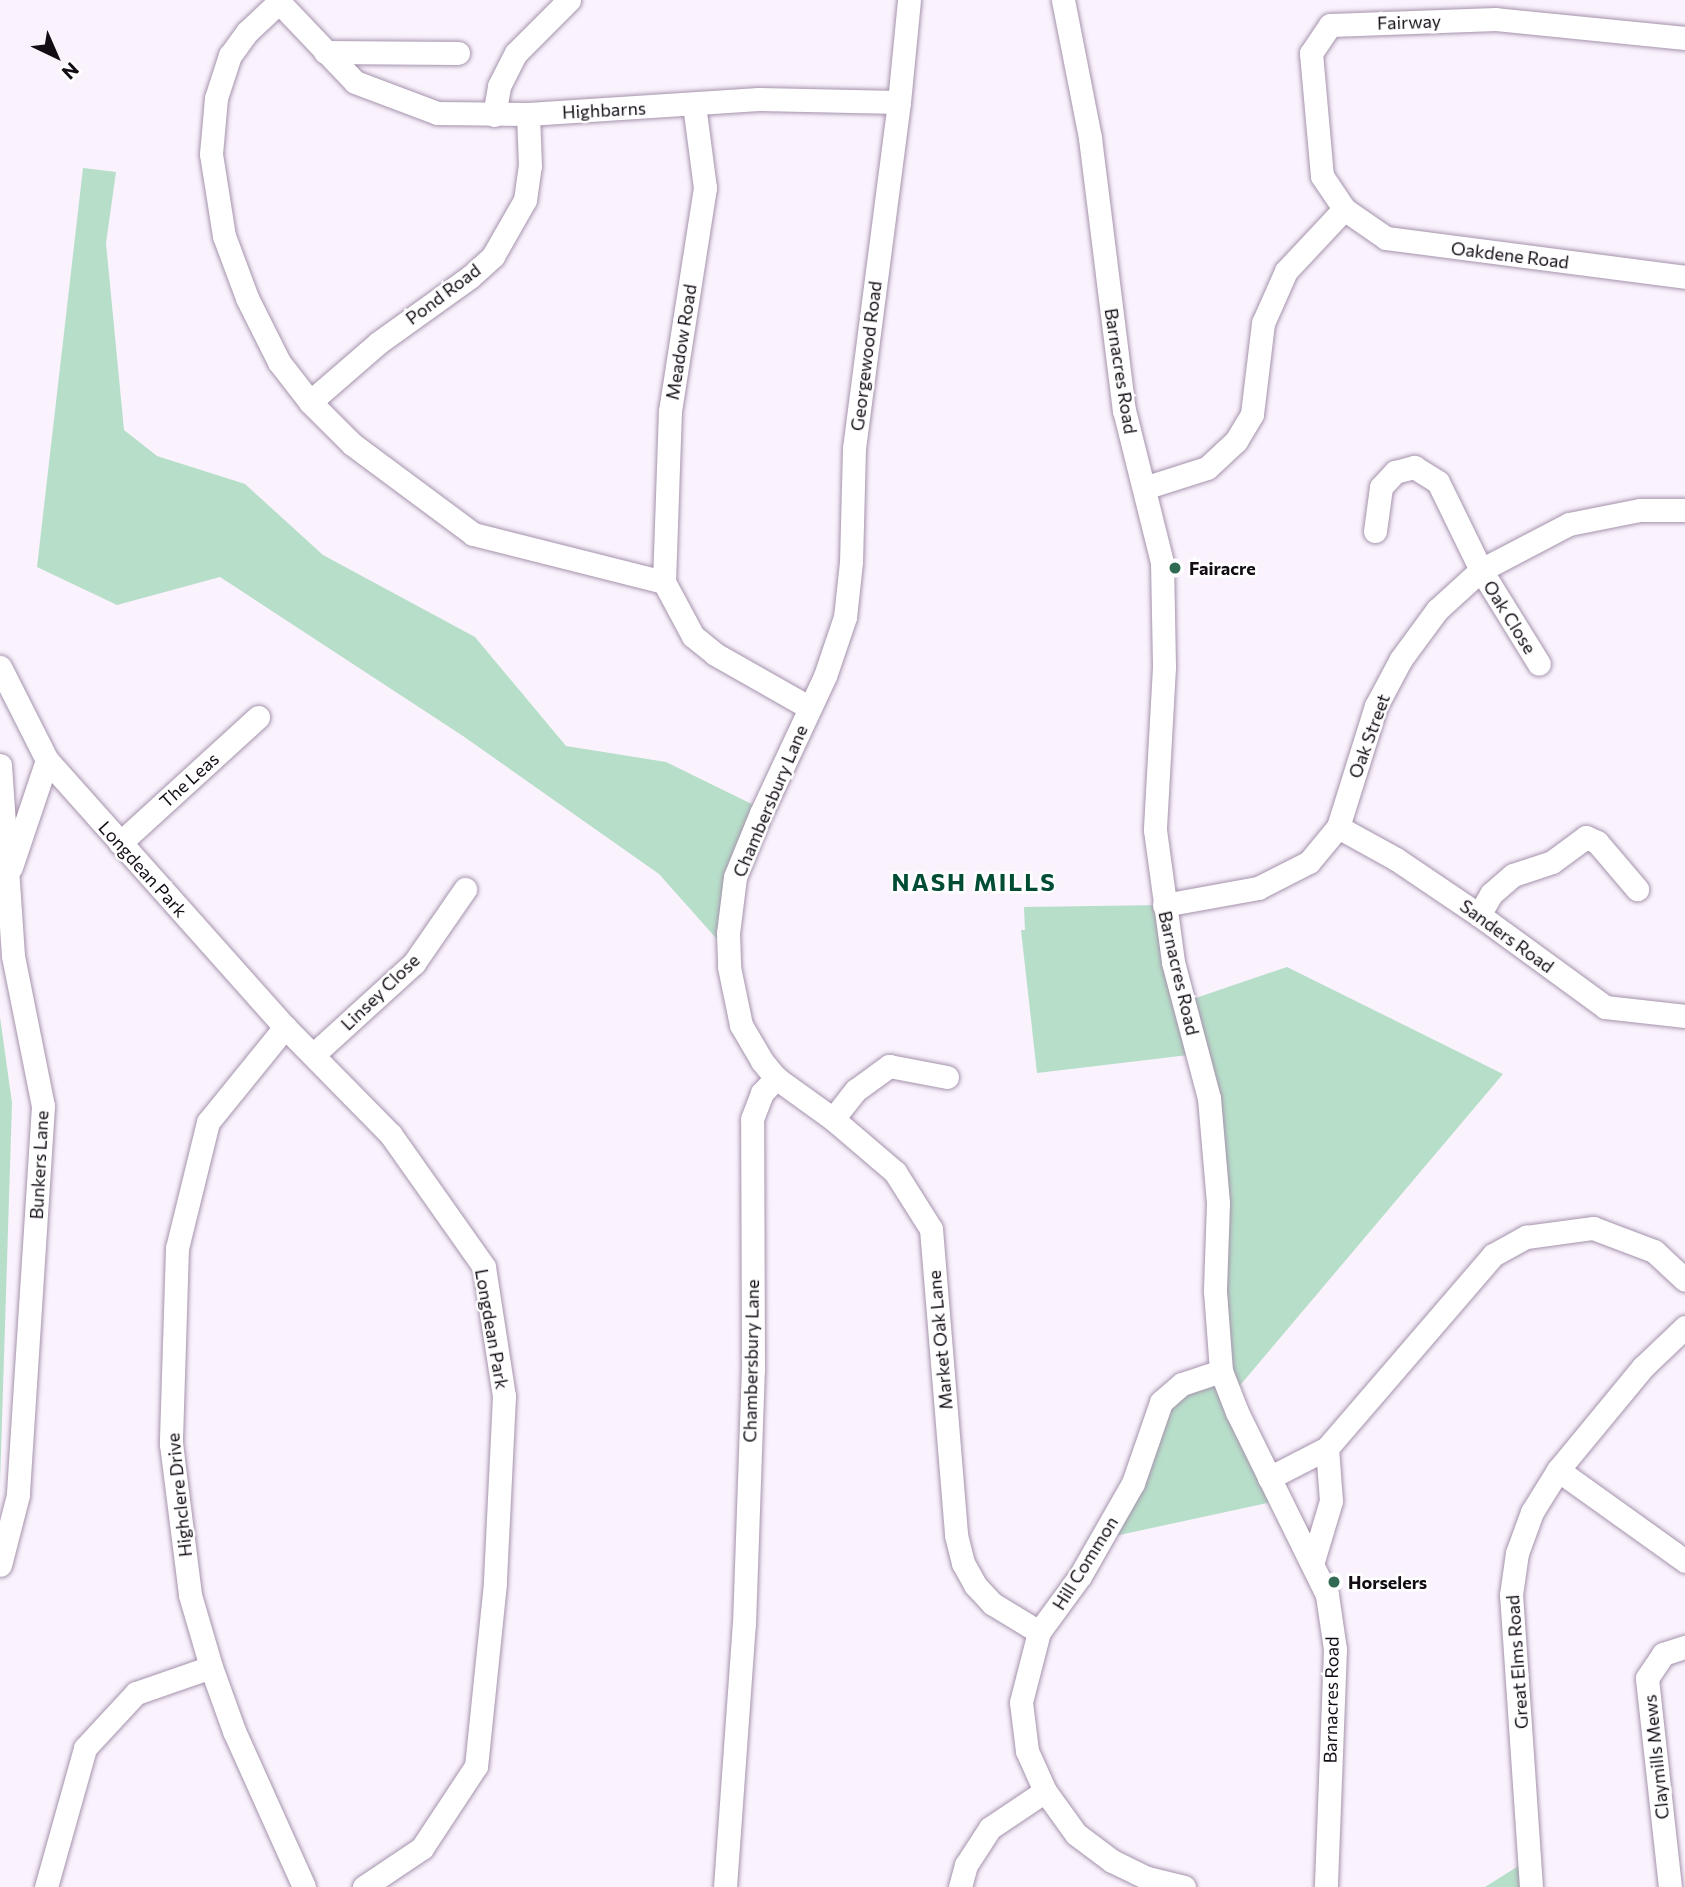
<!DOCTYPE html>
<html>
<head>
<meta charset="utf-8">
<style>
  body { margin:0 }
  #map { position:relative; width:1685px; height:1887px; overflow:hidden; background:#faf2fd; font-family:Commissioner,sans-serif }
  div>[style] { position:absolute }
  .green>* { inset:0; background:#b7dec9 }
  .roads { filter:drop-shadow(0 0 2px #a593ac) drop-shadow(0 0 2px #a593ac) }
  .minor>* { height:23px; margin:-11.5px; padding:0 11.5px; transform-origin:11.5px; border-radius:11.5px; background:#fff }
  .dots>* { width:19px; height:19px; translate:-50% -50%; box-sizing:border-box; border:4px solid #fff; border-radius:50% }
  span { translate:-50% -50%; white-space:nowrap; text-align:center; line-height:1.15; -webkit-text-stroke:5px #fff; paint-order:stroke }
  .street-label { font-size:18px; color:#130c15 }
  .poi-label { font-size:18px; color:#130c15; font-weight:700 }
  .left { translate:0 -50%; text-align:left }
  .district-label { font-size:24px; color:#004c34; font-weight:700; letter-spacing:2px }
  .north { position:absolute; left:21px; top:21px; width:70px; height:70px; -webkit-text-stroke:5px #fff; paint-order:stroke; rotate:136deg; font-size:19px; font-weight:700; line-height:28px; text-align:center; color:#130c15 }
  .north::after { content:''; display:block; margin:auto; width:24px; height:32px; background:#130c15; clip-path:polygon(50% 0,100% 100%,50% 72%,0 100%) }
</style>
</head>
<body>
<div id="map">
  <div class="green">
    <div style="clip-path:polygon(83px 168px,116px 172px,106px 243px,124px 430px,157px 456px,245px 484px,323px 555px,475px 637px,566px 746px,666px 762px,768px 812px,723px 946px,659px 874px,463px 736px,220px 577px,117px 605px,37px 567px)"></div>
    <div style="clip-path:polygon(1164px 905px,1184px 1002px,1287px 967px,1503px 1074px,1231px 1396px,1281px 1500px,1101px 1539px,1161px 1402px,1221px 1371px,1197px 1054px,1037px 1073px,1021px 930px,1025px 930px,1024px 907px)"></div>
    <div style="clip-path:polygon(0 1017px,12px 1103px,0 1484px)"></div>
    <div style="clip-path:polygon(1531px 1858px,1531px 1887px,1485px 1887px)"></div>
  </div>
  <div class="roads">
    <div class="minor">
      <div style="left:277px;top:0;width:113px;rotate:46.4deg"></div>
      <div style="left:355px;top:82px;width:88px;rotate:20.7deg"></div>
      <div style="left:437px;top:113px;width:91px;rotate:0.6deg"></div>
      <div style="left:528px;top:114px;width:231px;rotate:-3.7deg"></div>
      <div style="left:759px;top:99px;width:140px;rotate:1.2deg"></div>
      <div style="left:909px;top:0;width:102px;rotate:95.6deg"></div>
      <div style="left:899px;top:102px;width:349px;rotate:97.4deg"></div>
      <div style="left:854px;top:448px;width:114px;rotate:91.5deg"></div>
      <div style="left:851px;top:562px;width:55px;rotate:96.2deg"></div>
      <div style="left:845px;top:617px;width:62px;rotate:108.7deg"></div>
      <div style="left:825px;top:676px;width:151px;rotate:115deg"></div>
      <div style="left:761px;top:813px;width:69px;rotate:112.1deg"></div>
      <div style="left:735px;top:877px;width:56px;rotate:97.1deg"></div>
      <div style="left:728px;top:933px;width:34px;rotate:88deg"></div>
      <div style="left:729px;top:967px;width:59px;rotate:78.3deg"></div>
      <div style="left:741px;top:1025px;width:42px;rotate:59.7deg"></div>
      <div style="left:762px;top:1061px;width:22px;rotate:51deg"></div>
      <div style="left:776px;top:1078px;width:70px;rotate:35.7deg"></div>
      <div style="left:833px;top:1119px;width:82px;rotate:40.5deg"></div>
      <div style="left:895px;top:1172px;width:67px;rotate:57.7deg"></div>
      <div style="left:931px;top:1229px;width:307px;rotate:85.3deg"></div>
      <div style="left:956px;top:1535px;width:29px;rotate:76deg"></div>
      <div style="left:963px;top:1563px;width:25px;rotate:61deg"></div>
      <div style="left:975px;top:1585px;width:26px;rotate:47deg"></div>
      <div style="left:993px;top:1604px;width:54px;rotate:31.3deg"></div>
      <div style="left:1063px;top:0;width:141px;rotate:78.9deg"></div>
      <div style="left:1090px;top:138px;width:274px;rotate:82.9deg"></div>
      <div style="left:1124px;top:410px;width:157px;rotate:76deg"></div>
      <div style="left:1162px;top:562px;width:105px;rotate:88.9deg"></div>
      <div style="left:1164px;top:667px;width:163px;rotate:93.2deg"></div>
      <div style="left:1155px;top:830px;width:133px;rotate:82.2deg"></div>
      <div style="left:1173px;top:962px;width:141px;rotate:75.2deg"></div>
      <div style="left:1209px;top:1098px;width:105px;rotate:85.1deg"></div>
      <div style="left:1218px;top:1203px;width:88px;rotate:92deg"></div>
      <div style="left:1215px;top:1291px;width:80px;rotate:85.7deg"></div>
      <div style="left:1221px;top:1371px;width:44px;rotate:68.7deg"></div>
      <div style="left:1237px;top:1412px;width:204px;rotate:63.8deg"></div>
      <div style="left:1327px;top:1595px;width:55px;rotate:81.6deg"></div>
      <div style="left:1335px;top:1649px;width:238px;rotate:92.2deg"></div>
      <div style="left:279px;top:2px;width:44px;rotate:136.8deg"></div>
      <div style="left:247px;top:32px;width:29px;rotate:126deg"></div>
      <div style="left:230px;top:55px;width:45px;rotate:108deg"></div>
      <div style="left:216px;top:98px;width:56px;rotate:95.1deg"></div>
      <div style="left:211px;top:154px;width:83px;rotate:81deg"></div>
      <div style="left:224px;top:236px;width:66px;rotate:69.6deg"></div>
      <div style="left:247px;top:298px;width:72px;rotate:63.4deg"></div>
      <div style="left:279px;top:362px;width:51px;rotate:52.2deg"></div>
      <div style="left:310px;top:402px;width:59px;rotate:45deg"></div>
      <div style="left:352px;top:444px;width:151px;rotate:36.6deg"></div>
      <div style="left:473px;top:534px;width:197px;rotate:14.1deg"></div>
      <div style="left:664px;top:582px;width:61px;rotate:61.8deg"></div>
      <div style="left:693px;top:636px;width:28px;rotate:39deg"></div>
      <div style="left:715px;top:654px;width:109px;rotate:29.6deg"></div>
      <div style="left:1685px;top:38px;width:190px;rotate:-174.3deg"></div>
      <div style="left:1496px;top:19px;width:166px;rotate:177.9deg"></div>
      <div style="left:1330px;top:25px;width:34px;rotate:124deg"></div>
      <div style="left:1311px;top:53px;width:123px;rotate:84.9deg"></div>
      <div style="left:1322px;top:176px;width:40px;rotate:56deg"></div>
      <div style="left:1344px;top:209px;width:51px;rotate:34.6deg"></div>
      <div style="left:1386px;top:238px;width:302px;rotate:7.4deg"></div>
      <div style="left:325px;top:52px;width:133px;rotate:0.4deg"></div>
      <div style="left:494px;top:115px;width:29px;rotate:-80deg"></div>
      <div style="left:499px;top:86px;width:37px;rotate:-63deg"></div>
      <div style="left:516px;top:53px;width:75px;rotate:-45deg"></div>
      <div style="left:310px;top:402px;width:90px;rotate:-40.9deg"></div>
      <div style="left:378px;top:343px;width:113px;rotate:-35.7deg"></div>
      <div style="left:470px;top:277px;width:31px;rotate:-42deg"></div>
      <div style="left:493px;top:256px;width:64px;rotate:-60.3deg"></div>
      <div style="left:525px;top:200px;width:34px;rotate:-82deg"></div>
      <div style="left:530px;top:166px;width:52px;rotate:-92.2deg"></div>
      <div style="left:1144px;top:488px;width:66px;rotate:-17.6deg"></div>
      <div style="left:1207px;top:468px;width:40px;rotate:-43deg"></div>
      <div style="left:1236px;top:441px;width:31px;rotate:-59deg"></div>
      <div style="left:1252px;top:414px;width:92px;rotate:-83.1deg"></div>
      <div style="left:1263px;top:323px;width:57px;rotate:-66.1deg"></div>
      <div style="left:1286px;top:271px;width:85px;rotate:-46.9deg"></div>
      <div style="left:1375px;top:531px;width:44px;rotate:-82.2deg"></div>
      <div style="left:1381px;top:487px;width:21px;rotate:-47deg"></div>
      <div style="left:1395px;top:472px;width:20px;rotate:-15deg"></div>
      <div style="left:1414px;top:467px;width:28px;rotate:32deg"></div>
      <div style="left:1438px;top:482px;width:98px;rotate:64deg"></div>
      <div style="left:1481px;top:570px;width:110px;rotate:58.3deg"></div>
      <div style="left:664px;top:582px;width:171px;rotate:-88deg"></div>
      <div style="left:670px;top:411px;width:226px;rotate:-81.1deg"></div>
      <div style="left:705px;top:188px;width:85px;rotate:-97.5deg"></div>
      <div style="left:0;top:667px;width:104px;rotate:63.2deg"></div>
      <div style="left:47px;top:760px;width:358px;rotate:48.3deg"></div>
      <div style="left:285px;top:1027px;width:151px;rotate:45.5deg"></div>
      <div style="left:391px;top:1135px;width:161px;rotate:54.8deg"></div>
      <div style="left:484px;top:1267px;width:131px;rotate:81.2deg"></div>
      <div style="left:504px;top:1396px;width:187px;rotate:92.8deg"></div>
      <div style="left:495px;top:1583px;width:184px;rotate:95.9deg"></div>
      <div style="left:476px;top:1766px;width:98px;rotate:123.4deg"></div>
      <div style="left:422px;top:1848px;width:70px;rotate:146.1deg"></div>
      <div style="left:0;top:765px;width:191px;rotate:86.1deg"></div>
      <div style="left:13px;top:956px;width:153px;rotate:78.7deg"></div>
      <div style="left:43px;top:1106px;width:390px;rotate:93.7deg"></div>
      <div style="left:18px;top:1495px;width:72px;rotate:104.4deg"></div>
      <div style="left:1338px;top:827px;width:66px;rotate:28.9deg"></div>
      <div style="left:1396px;top:859px;width:100px;rotate:34deg"></div>
      <div style="left:1479px;top:915px;width:156px;rotate:36.1deg"></div>
      <div style="left:1605px;top:1007px;width:81px;rotate:6.4deg"></div>
      <div style="left:120px;top:843px;width:187px;rotate:-42.4deg"></div>
      <div style="left:11px;top:867px;width:113px;rotate:-71.4deg"></div>
      <div style="left:1164px;top:905px;width:96px;rotate:-10.3deg"></div>
      <div style="left:1258px;top:888px;width:57px;rotate:-27deg"></div>
      <div style="left:1309px;top:862px;width:45px;rotate:-50.4deg"></div>
      <div style="left:1338px;top:827px;width:127px;rotate:-72.6deg"></div>
      <div style="left:1376px;top:706px;width:53px;rotate:-62deg"></div>
      <div style="left:1401px;top:659px;width:61px;rotate:-53.7deg"></div>
      <div style="left:1437px;top:610px;width:59px;rotate:-42.3deg"></div>
      <div style="left:1481px;top:570px;width:99px;rotate:-27.6deg"></div>
      <div style="left:1569px;top:524px;width:72px;rotate:-11.2deg"></div>
      <div style="left:1640px;top:510px;width:45px"></div>
      <div style="left:1479px;top:915px;width:24px;rotate:-60deg"></div>
      <div style="left:1491px;top:894px;width:29px;rotate:-41deg"></div>
      <div style="left:1513px;top:875px;width:41px;rotate:-18.4deg"></div>
      <div style="left:1552px;top:862px;width:42px;rotate:-36.3deg"></div>
      <div style="left:1586px;top:837px;width:12px;rotate:24deg"></div>
      <div style="left:1597px;top:842px;width:62px;rotate:49.6deg"></div>
      <div style="left:285px;top:1027px;width:122px;rotate:129deg"></div>
      <div style="left:208px;top:1122px;width:130px;rotate:103.8deg"></div>
      <div style="left:177px;top:1248px;width:196px;rotate:91.8deg"></div>
      <div style="left:171px;top:1444px;width:152px;rotate:82.8deg"></div>
      <div style="left:190px;top:1595px;width:75px;rotate:73.7deg"></div>
      <div style="left:211px;top:1667px;width:68px;rotate:70.2deg"></div>
      <div style="left:234px;top:1731px;width:171px;rotate:65.8deg"></div>
      <div style="left:313px;top:1055px;width:137px;rotate:-42.3deg"></div>
      <div style="left:414px;top:963px;width:90px;rotate:-55.4deg"></div>
      <div style="left:833px;top:1119px;width:37px;rotate:-52deg"></div>
      <div style="left:856px;top:1090px;width:41px;rotate:-36deg"></div>
      <div style="left:889px;top:1066px;width:59px;rotate:10.7deg"></div>
      <div style="left:1558px;top:1470px;width:156px;rotate:35.6deg"></div>
      <div style="left:1269px;top:1478px;width:65px;rotate:-27.3deg"></div>
      <div style="left:1327px;top:1448px;width:255px;rotate:-49.3deg"></div>
      <div style="left:1493px;top:1255px;width:38px;rotate:-29deg"></div>
      <div style="left:1526px;top:1237px;width:68px;rotate:-7.7deg"></div>
      <div style="left:1593px;top:1228px;width:65px;rotate:20.7deg"></div>
      <div style="left:1654px;top:1251px;width:42px;rotate:43.1deg"></div>
      <div style="left:1313px;top:1561px;width:63px;rotate:-73.3deg"></div>
      <div style="left:1331px;top:1501px;width:53px;rotate:-94.3deg"></div>
      <div style="left:46px;top:1887px;width:144px;rotate:-74.3deg"></div>
      <div style="left:85px;top:1748px;width:75px;rotate:-47.2deg"></div>
      <div style="left:136px;top:1693px;width:79px;rotate:-19.1deg"></div>
      <div style="left:725px;top:1887px;width:264px;rotate:-85.9deg"></div>
      <div style="left:744px;top:1624px;width:254px;rotate:-88deg"></div>
      <div style="left:753px;top:1370px;width:251px;rotate:-90.2deg"></div>
      <div style="left:752px;top:1119px;width:28px;rotate:-69deg"></div>
      <div style="left:762px;top:1093px;width:21px;rotate:-47deg"></div>
      <div style="left:960px;top:1887px;width:23px;rotate:-75deg"></div>
      <div style="left:966px;top:1865px;width:44px;rotate:-57deg"></div>
      <div style="left:990px;top:1828px;width:66px;rotate:-33.9deg"></div>
      <div style="left:1184px;top:1887px;width:38px;rotate:-166deg"></div>
      <div style="left:1147px;top:1878px;width:39px;rotate:-154deg"></div>
      <div style="left:1112px;top:1861px;width:45px;rotate:-143.1deg"></div>
      <div style="left:1076px;top:1834px;width:53px;rotate:-125.8deg"></div>
      <div style="left:1045px;top:1791px;width:44px;rotate:-114.2deg"></div>
      <div style="left:1027px;top:1751px;width:49px;rotate:-97deg"></div>
      <div style="left:1021px;top:1702px;width:72px;rotate:-75.6deg"></div>
      <div style="left:1039px;top:1632px;width:69px;rotate:-53.8deg"></div>
      <div style="left:1080px;top:1576px;width:107px;rotate:-60.3deg"></div>
      <div style="left:1133px;top:1483px;width:86px;rotate:-70.9deg"></div>
      <div style="left:1161px;top:1402px;width:28px;rotate:-41deg"></div>
      <div style="left:1182px;top:1384px;width:41px;rotate:-18.4deg"></div>
      <div style="left:1531px;top:1887px;width:293px;rotate:-93.9deg"></div>
      <div style="left:1511px;top:1595px;width:42px;rotate:-81.9deg"></div>
      <div style="left:1517px;top:1553px;width:44px;rotate:-69.9deg"></div>
      <div style="left:1532px;top:1512px;width:49px;rotate:-58.2deg"></div>
      <div style="left:1558px;top:1470px;width:134px;rotate:-50.5deg"></div>
      <div style="left:1643px;top:1367px;width:58px;rotate:-43.6deg"></div>
      <div style="left:1670px;top:1887px;width:210px;rotate:-96.3deg"></div>
      <div style="left:1647px;top:1678px;width:29px;rotate:-56deg"></div>
      <div style="left:1663px;top:1654px;width:23px;rotate:-18deg"></div>
    </div>
  </div>
  <div class="dots">
    <div style="left:1175px;top:568px;background:#316a52"></div>
    <div style="left:1334px;top:1582px;background:#316a52"></div>
  </div>
  <div class="street-label">
    <span style="left:1409px;top:22px;rotate:-2deg">Fairway</span>
    <span style="left:604px;top:110px;rotate:-3deg">Highbarns</span>
    <span style="left:1510px;top:255px;rotate:7deg">Oakdene Road</span>
    <span style="left:443px;top:294px;rotate:-37deg">Pond Road</span>
    <span style="left:681px;top:342px;rotate:-81deg">Meadow Road</span>
    <span style="left:866px;top:356px;rotate:-83deg">Georgewood Road</span>
    <span style="left:1121px;top:371px;rotate:81deg">Barnacres Road</span>
    <span style="left:1510px;top:617px;rotate:58deg">Oak Close</span>
    <span style="left:1369px;top:736px;rotate:-70deg">Oak Street</span>
    <span style="left:189px;top:780px;rotate:-42deg">The Leas</span>
    <span style="left:770px;top:801px;rotate:-67deg">Chambersbury Lane</span>
    <span style="left:143px;top:869px;rotate:48deg">Longdean Park</span>
    <span style="left:1507px;top:936px;rotate:36deg">Sanders Road</span>
    <span style="left:1179px;top:973px;rotate:77deg">Barnacres Road</span>
    <span style="left:380px;top:992px;rotate:-44deg">Linsey Close</span>
    <span style="left:39px;top:1165px;rotate:-87deg">Bunkers Lane</span>
    <span style="left:492px;top:1329px;rotate:80deg">Longdean Park</span>
    <span style="left:940px;top:1340px;rotate:-95deg">Market Oak Lane</span>
    <span style="left:751px;top:1361px;rotate:-89deg">Chambersbury Lane</span>
    <span style="left:179px;top:1495px;rotate:-96deg">Highclere Drive</span>
    <span style="left:1085px;top:1563px;rotate:-58deg">Hill Common</span>
    <span style="left:1517px;top:1662px;rotate:-94deg">Great Elms Road</span>
    <span style="left:1331px;top:1700px;rotate:-89deg">Barnacres Road</span>
    <span style="left:1656px;top:1757px;rotate:-96deg">Claymills Mews</span>
  </div>
  <div class="poi-label">
    <span class="left" style="left:1189px;top:568px">Fairacre</span>
    <span class="left" style="left:1348px;top:1582px">Horselers</span>
  </div>
  <div class="district-label">
    <span style="left:974px;top:882px">NASH MILLS</span>
  </div>
  <div class="north">N</div>
</div>
</body>
</html>
